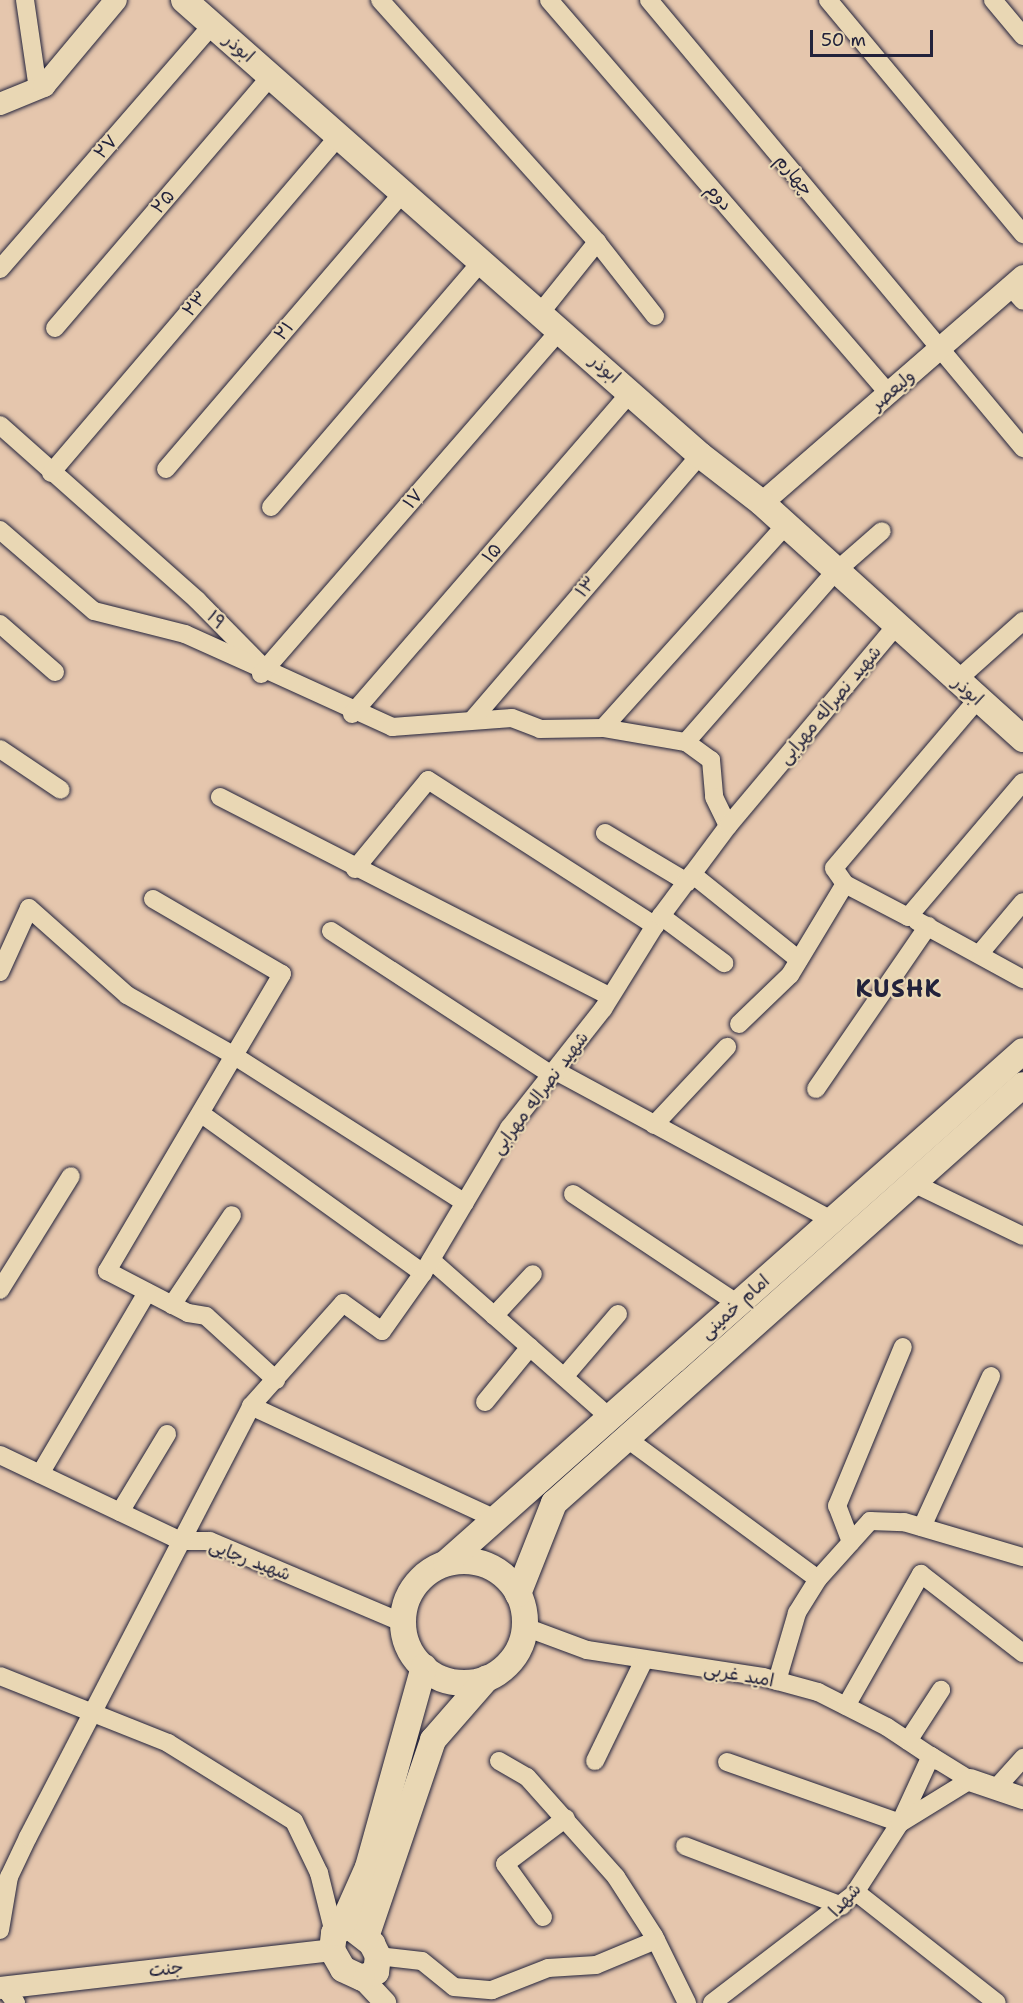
<!DOCTYPE html>
<html>
<head>
<meta charset="utf-8">
<style>
  body { margin:0 }
  #map { position:relative; width:1023px; height:2003px; overflow:hidden; background:#e5c6ad; font-family:"Shantell Sans","Playpen Sans Arabic",sans-serif }
  div>[style] { position:absolute }
  .roads { filter:drop-shadow(0 0 2px #22223b) drop-shadow(0 0 2px #22223b) }
  .minor>* { height:18px; margin:-9px; padding:0 9px; transform-origin:9px; border-radius:9px; background:#e9d7b4 }
  .tertiary>* { height:22px; margin:-11px; padding:0 11px; transform-origin:11px; border-radius:11px; background:#e9d7b4 }
  .secondary>* { height:26px; margin:-13px; padding:0 13px; transform-origin:13px; border-radius:13px; background:#e9d7b4 }
  .secondary>.ring { margin:-13px; padding:0; box-sizing:content-box; background:none; border:26px solid #e9d7b4; border-radius:50% }
  span { translate:-50% -50%; white-space:nowrap; text-align:center; line-height:1.15; -webkit-text-stroke:4.5px #e9d7b4; paint-order:stroke }
  .street-label { font-size:18px; color:#22223b }
  .district-label { font-size:24px; color:#22223b; font-weight:700; letter-spacing:1.5px }
  .scale { position:absolute; left:810px; top:30px; width:123px; height:27px; box-sizing:border-box; border:3px solid #22223b; border-top:0; padding-left:8px; font-size:18px; line-height:21px; white-space:nowrap; color:#22223b; -webkit-text-stroke:4px #e9d7b4; paint-order:stroke }
</style>
</head>
<body>
<div id="map">
  <div class="roads">
    <div class="minor">
      <div style="left:25px;top:0;width:90px;rotate:81.7deg"></div>
      <div style="left:380px;top:0;width:325px;rotate:48.1deg"></div>
      <div style="left:597px;top:242px;width:94px;rotate:51.9deg"></div>
      <div style="left:549px;top:0;width:520px;rotate:49.21deg"></div>
      <div style="left:649px;top:0;width:584px;rotate:50.14deg"></div>
      <div style="left:828px;top:0;width:305px;rotate:50.2deg"></div>
      <div style="left:993px;top:0;width:47px;rotate:50.2deg"></div>
      <div style="left:0;top:269px;width:323px;rotate:-49deg"></div>
      <div style="left:1011px;top:287px;width:18px;rotate:49deg"></div>
      <div style="left:541px;top:312px;width:90px;rotate:-51.3deg"></div>
      <div style="left:55px;top:328px;width:332px;rotate:-49.4deg"></div>
      <div style="left:0;top:425px;width:264px;rotate:41.6deg"></div>
      <div style="left:197px;top:600px;width:97px;rotate:45.4deg"></div>
      <div style="left:265px;top:669px;width:140px;rotate:24.5deg"></div>
      <div style="left:392px;top:727px;width:120px;rotate:-4.3deg"></div>
      <div style="left:512px;top:718px;width:30px;rotate:21deg"></div>
      <div style="left:540px;top:729px;width:63px;rotate:-0.9deg"></div>
      <div style="left:603px;top:728px;width:84px;rotate:9.6deg"></div>
      <div style="left:686px;top:742px;width:31px;rotate:36deg"></div>
      <div style="left:711px;top:760px;width:37px;rotate:85deg"></div>
      <div style="left:714px;top:797px;width:32px;rotate:64deg"></div>
      <div style="left:166px;top:469px;width:365px;rotate:-49.4deg"></div>
      <div style="left:51px;top:473px;width:443px;rotate:-49.5deg"></div>
      <div style="left:271px;top:507px;width:324px;rotate:-49.4deg"></div>
      <div style="left:0;top:530px;width:124px;rotate:40.8deg"></div>
      <div style="left:94px;top:611px;width:94px;rotate:14.2deg"></div>
      <div style="left:185px;top:634px;width:80px;rotate:24.3deg"></div>
      <div style="left:0;top:624px;width:73px;rotate:41.1deg"></div>
      <div style="left:261px;top:674px;width:456px;rotate:-49deg"></div>
      <div style="left:957px;top:680px;width:89px;rotate:-41.8deg"></div>
      <div style="left:352px;top:714px;width:426px;rotate:-49.1deg"></div>
      <div style="left:473px;top:719px;width:348px;rotate:-49.3deg"></div>
      <div style="left:603px;top:728px;width:272px;rotate:-48deg"></div>
      <div style="left:686px;top:742px;width:226px;rotate:-48.8deg"></div>
      <div style="left:835px;top:572px;width:62px;rotate:-41.1deg"></div>
      <div style="left:0;top:749px;width:73px;rotate:33.9deg"></div>
      <div style="left:220px;top:797px;width:438px;rotate:27.1deg"></div>
      <div style="left:605px;top:833px;width:96px;rotate:30.9deg"></div>
      <div style="left:355px;top:869px;width:115px;rotate:-50.6deg"></div>
      <div style="left:428px;top:780px;width:270px;rotate:32.7deg"></div>
      <div style="left:692px;top:874px;width:137px;rotate:38.8deg"></div>
      <div style="left:845px;top:884px;width:19px;rotate:-125deg"></div>
      <div style="left:834px;top:868px;width:222px;rotate:-49.6deg"></div>
      <div style="left:153px;top:899px;width:149px;rotate:30.2deg"></div>
      <div style="left:282px;top:974px;width:345px;rotate:120.5deg"></div>
      <div style="left:107px;top:1271px;width:91px;rotate:27.4deg"></div>
      <div style="left:188px;top:1313px;width:18px;rotate:9deg"></div>
      <div style="left:206px;top:1316px;width:95px;rotate:42.4deg"></div>
      <div style="left:661px;top:916px;width:79px;rotate:36.7deg"></div>
      <div style="left:917px;top:921px;width:121px;rotate:28.7deg"></div>
      <div style="left:331px;top:931px;width:264px;rotate:33.1deg"></div>
      <div style="left:981px;top:952px;width:65px;rotate:-50deg"></div>
      <div style="left:0;top:972px;width:70px;rotate:-65.6deg"></div>
      <div style="left:29px;top:908px;width:131px;rotate:41.6deg"></div>
      <div style="left:127px;top:995px;width:122px;rotate:29.5deg"></div>
      <div style="left:233px;top:1055px;width:275px;rotate:32.5deg"></div>
      <div style="left:739px;top:1024px;width:71px;rotate:-43.9deg"></div>
      <div style="left:790px;top:975px;width:106px;rotate:-58.9deg"></div>
      <div style="left:845px;top:884px;width:71px;rotate:27.6deg"></div>
      <div style="left:908px;top:917px;width:177px;rotate:-49.6deg"></div>
      <div style="left:556px;top:1071px;width:314px;rotate:28.4deg"></div>
      <div style="left:816px;top:1089px;width:198px;rotate:-55.5deg"></div>
      <div style="left:203px;top:1115px;width:271px;rotate:35.7deg"></div>
      <div style="left:654px;top:1125px;width:107px;rotate:-46.9deg"></div>
      <div style="left:913px;top:1183px;width:122px;rotate:25.7deg"></div>
      <div style="left:573px;top:1194px;width:198px;rotate:33.7deg"></div>
      <div style="left:431px;top:1260px;width:239px;rotate:41.4deg"></div>
      <div style="left:0;top:1290px;width:134px;rotate:-58.1deg"></div>
      <div style="left:172px;top:1305px;width:108px;rotate:-56.3deg"></div>
      <div style="left:494px;top:1316px;width:57px;rotate:-47.1deg"></div>
      <div style="left:564px;top:1377px;width:83px;rotate:-49.4deg"></div>
      <div style="left:485px;top:1402px;width:71px;rotate:-50.7deg"></div>
      <div style="left:251px;top:1406px;width:270px;rotate:24.8deg"></div>
      <div style="left:626px;top:1438px;width:238px;rotate:36.3deg"></div>
      <div style="left:818px;top:1579px;width:40px;rotate:122deg"></div>
      <div style="left:797px;top:1613px;width:71px;rotate:106.4deg"></div>
      <div style="left:0;top:1455px;width:200px;rotate:25.4deg"></div>
      <div style="left:181px;top:1541px;width:29px"></div>
      <div style="left:210px;top:1541px;width:210px;rotate:23deg"></div>
      <div style="left:40px;top:1474px;width:211px;rotate:-59.5deg"></div>
      <div style="left:120px;top:1512px;width:91px;rotate:-58.9deg"></div>
      <div style="left:922px;top:1527px;width:166px;rotate:-65.4deg"></div>
      <div style="left:851px;top:1542px;width:39px;rotate:-111deg"></div>
      <div style="left:837px;top:1506px;width:172px;rotate:-67.5deg"></div>
      <div style="left:818px;top:1579px;width:78px;rotate:-48.1deg"></div>
      <div style="left:870px;top:1521px;width:34px;rotate:2deg"></div>
      <div style="left:904px;top:1522px;width:124px;rotate:16.4deg"></div>
      <div style="left:525px;top:1627px;width:66px;rotate:20.4deg"></div>
      <div style="left:587px;top:1650px;width:178px;rotate:8.7deg"></div>
      <div style="left:763px;top:1677px;width:57px;rotate:15.3deg"></div>
      <div style="left:818px;top:1692px;width:77px;rotate:26.9deg"></div>
      <div style="left:887px;top:1727px;width:61px;rotate:33.7deg"></div>
      <div style="left:0;top:1676px;width:181px;rotate:21.7deg"></div>
      <div style="left:168px;top:1743px;width:148px;rotate:31.8deg"></div>
      <div style="left:294px;top:1821px;width:58px;rotate:64.3deg"></div>
      <div style="left:319px;top:1873px;width:62px;rotate:76deg"></div>
      <div style="left:846px;top:1706px;width:152px;rotate:-60.4deg"></div>
      <div style="left:921px;top:1574px;width:129px;rotate:37.8deg"></div>
      <div style="left:908px;top:1741px;width:61px;rotate:-57.1deg"></div>
      <div style="left:499px;top:1761px;width:32px;rotate:30deg"></div>
      <div style="left:527px;top:1777px;width:134px;rotate:48.3deg"></div>
      <div style="left:616px;top:1877px;width:70px;rotate:57.2deg"></div>
      <div style="left:654px;top:1936px;width:75px;rotate:63.8deg"></div>
      <div style="left:595px;top:1761px;width:110px;rotate:-64.1deg"></div>
      <div style="left:727px;top:1762px;width:183px;rotate:19.4deg"></div>
      <div style="left:998px;top:1786px;width:38px;rotate:-48deg"></div>
      <div style="left:685px;top:1846px;width:168px;rotate:20.9deg"></div>
      <div style="left:856px;top:1892px;width:179px;rotate:38.2deg"></div>
      <div style="left:543px;top:1917px;width:65px;rotate:-125.6deg"></div>
      <div style="left:505px;top:1864px;width:76px;rotate:-37deg"></div>
      <div style="left:0;top:1930px;width:54px;rotate:-80.4deg"></div>
      <div style="left:9px;top:1877px;width:44px;rotate:-64.6deg"></div>
      <div style="left:28px;top:1837px;width:485px;rotate:-62.6deg"></div>
      <div style="left:251px;top:1406px;width:138px;rotate:-48.2deg"></div>
      <div style="left:343px;top:1303px;width:48px;rotate:35.7deg"></div>
      <div style="left:382px;top:1331px;width:71px;rotate:-54.7deg"></div>
      <div style="left:423px;top:1273px;width:169px;rotate:-59.3deg"></div>
      <div style="left:509px;top:1128px;width:152px;rotate:-51.7deg"></div>
      <div style="left:603px;top:1009px;width:110px;rotate:-58.1deg"></div>
      <div style="left:661px;top:916px;width:112px;rotate:-53.3deg"></div>
      <div style="left:728px;top:826px;width:261px;rotate:-50deg"></div>
      <div style="left:378px;top:1956px;width:44px;rotate:6.5deg"></div>
      <div style="left:422px;top:1961px;width:41px;rotate:39.1deg"></div>
      <div style="left:454px;top:1987px;width:38px;rotate:5deg"></div>
      <div style="left:492px;top:1990px;width:60px;rotate:-21.4deg"></div>
      <div style="left:548px;top:1968px;width:48px;rotate:-3.6deg"></div>
      <div style="left:596px;top:1965px;width:65px;rotate:-22.6deg"></div>
      <div style="left:4px;top:1987px;width:20px;rotate:53deg"></div>
      <div style="left:712px;top:2003px;width:179px;rotate:-37.5deg"></div>
      <div style="left:854px;top:1894px;width:85px;rotate:-57.1deg"></div>
      <div style="left:900px;top:1823px;width:74px;rotate:-65.2deg"></div>
      <div style="left:931px;top:1756px;width:46px;rotate:31.6deg"></div>
      <div style="left:970px;top:1780px;width:82px;rotate:148.4deg"></div>
    </div>
    <div class="tertiary">
      <div style="left:0;top:104px;width:48px;rotate:-22.2deg"></div>
      <div style="left:44px;top:86px;width:112px;rotate:-50.1deg"></div>
      <div style="left:762px;top:503px;width:346px;rotate:-41deg"></div>
      <div style="left:970px;top:1780px;width:56px;rotate:18.8deg"></div>
      <div style="left:362px;top:1978px;width:34px;rotate:47deg"></div>
      <div style="left:0;top:1988px;width:334px;rotate:-6.5deg"></div>
    </div>
    <div class="secondary">
      <div style="left:184px;top:0;width:688px;rotate:41.41deg"></div>
      <div style="left:700px;top:455px;width:78px;rotate:37.7deg"></div>
      <div style="left:762px;top:503px;width:352px;rotate:42.1deg"></div>
      <div class="ring" style="left:403px;top:1561px;width:96px;height:96px"></div>
      <div style="left:446px;top:1563px;width:771px;rotate:-41.58deg"></div>
      <div style="left:518px;top:1594px;width:98px;rotate:-68.4deg"></div>
      <div style="left:554px;top:1503px;width:628px;rotate:-41.71deg"></div>
      <div style="left:348px;top:1925px;width:31px;rotate:38deg"></div>
      <div style="left:372px;top:1944px;width:13px;rotate:63deg"></div>
      <div style="left:378px;top:1956px;width:16px;rotate:97deg"></div>
      <div style="left:376px;top:1972px;width:15px;rotate:157deg"></div>
      <div style="left:362px;top:1978px;width:21px;rotate:-155deg"></div>
      <div style="left:343px;top:1969px;width:22px;rotate:-120deg"></div>
      <div style="left:332px;top:1950px;width:17px;rotate:-83deg"></div>
      <div style="left:334px;top:1933px;width:16px;rotate:-30deg"></div>
      <div style="left:340px;top:1930px;width:69px;rotate:-66deg"></div>
      <div style="left:368px;top:1867px;width:208px;rotate:-74.4deg"></div>
      <div style="left:366px;top:1937px;width:208px;rotate:-71.2deg"></div>
      <div style="left:433px;top:1740px;width:82px;rotate:-48.9deg"></div>
    </div>
  </div>
  <div class="street-label">
    <span style="left:239px;top:48px;rotate:41deg">ابوذر</span>
    <span style="left:106px;top:147px;rotate:-49deg">۲۷</span>
    <span style="left:794px;top:175px;rotate:50deg">چهارم</span>
    <span style="left:719px;top:197px;rotate:49deg">دوم</span>
    <span style="left:163px;top:202px;rotate:-49deg">۲۵</span>
    <span style="left:195px;top:304px;rotate:-49deg">۲۳</span>
    <span style="left:284px;top:331px;rotate:-49deg">۲۱</span>
    <span style="left:605px;top:369px;rotate:41deg">ابوذر</span>
    <span style="left:893px;top:390px;rotate:-41deg">ولیعصر</span>
    <span style="left:413px;top:499px;rotate:-49deg">۱۷</span>
    <span style="left:492px;top:553px;rotate:-49deg">۱۵</span>
    <span style="left:586px;top:587px;rotate:-49deg">۱۳</span>
    <span style="left:216px;top:620px;rotate:45deg">۱۹</span>
    <span style="left:968px;top:691px;rotate:42deg">ابوذر</span>
    <span style="left:830px;top:705px;rotate:-50deg">شهید نصراله مهرابی</span>
    <span style="left:540px;top:1093px;rotate:-53deg">شهید نصراله مهرابی</span>
    <span style="left:735px;top:1307px;rotate:-42deg">امام خمینی</span>
    <span style="left:250px;top:1560px;rotate:21deg">شهید رجایی</span>
    <span style="left:739px;top:1675px;rotate:10deg">امید غربی</span>
    <span style="left:845px;top:1900px;rotate:-48deg">شهدا</span>
    <span style="left:166px;top:1969px;rotate:-7deg">جنت</span>
  </div>
  <div class="district-label">
    <span style="left:899px;top:990px">KUSHK</span>
  </div>
  <div class="scale">50 m</div>
</div>
</body>
</html>
